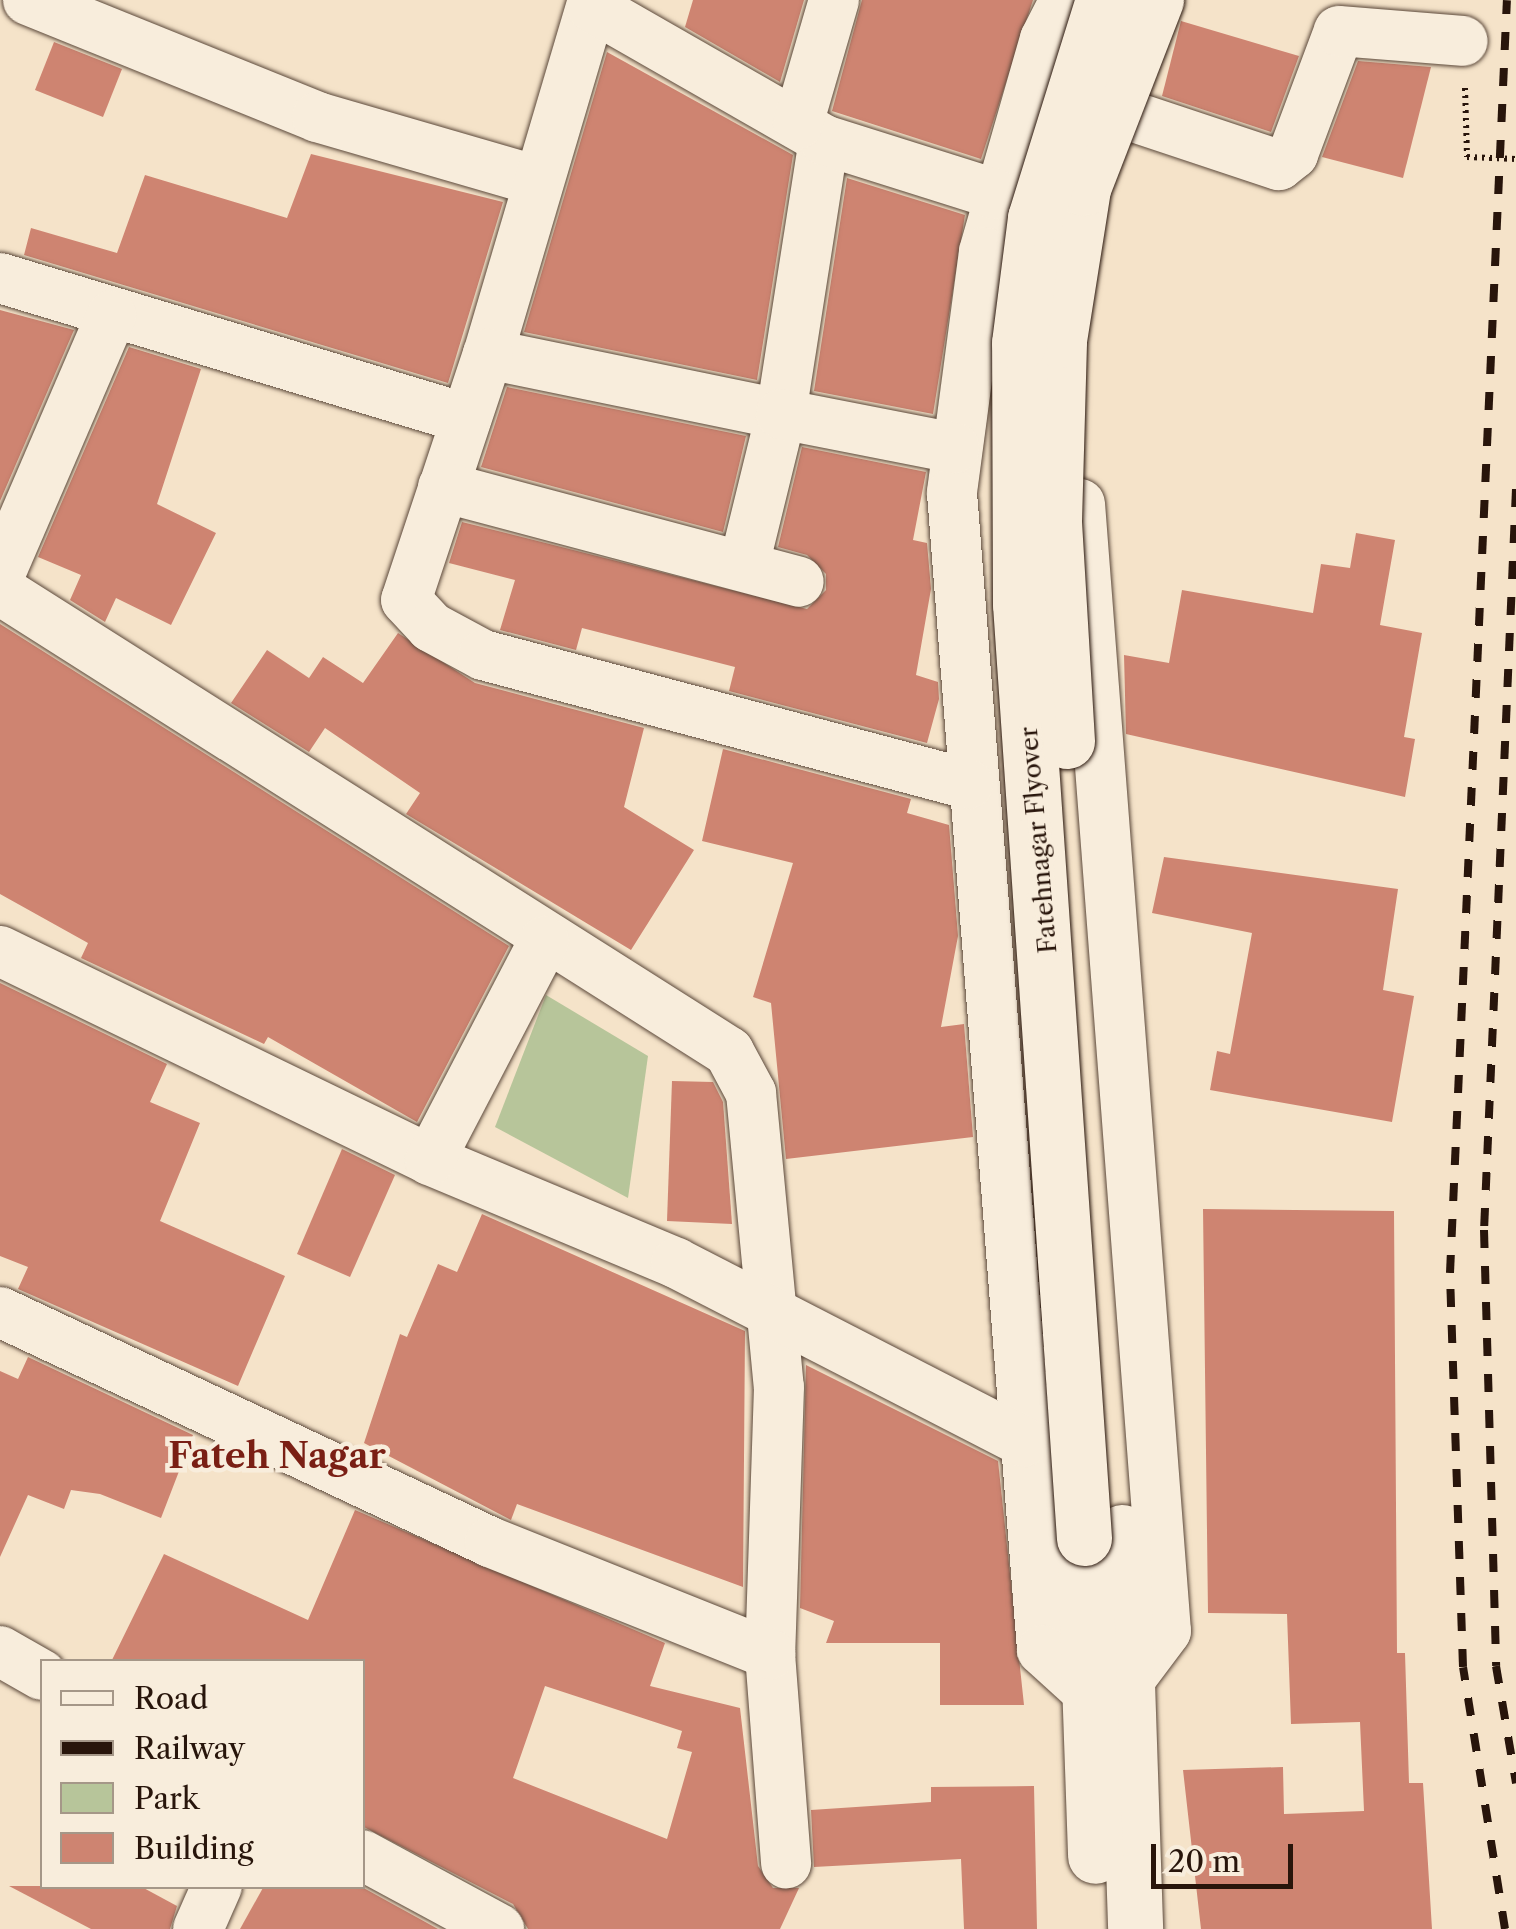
<!DOCTYPE html>
<html>
<head>
<meta charset="utf-8">
<style>
  body { margin:0 }
  #map { position:relative; width:1516px; height:1929px; overflow:hidden; background:#f5e3c9; font-family:"Libre Caslon Text",serif }
  div>[style] { position:absolute }
  .green>* { inset:0; background:#b7c59a }
  .building>* { inset:0; background:#ce8471 }
  .path>* { height:6px; margin-top:-3px; transform-origin:0; background:repeating-linear-gradient(90deg,#28150b 0 2.5px,transparent 0 7.5px) }
  .roads { filter:drop-shadow(0 0 2px #5b483a) drop-shadow(0 0 2px #5b483a) }
  .minor>* { height:50px; margin:-25px; padding:0 25px; transform-origin:25px; border-radius:25px; background:#f8eddc }
  .secondary>* { height:55px; margin:-27.5px; padding:0 27.5px; transform-origin:27.5px; border-radius:27.5px; background:#f8eddc }
  .rail>* { height:8px; margin-top:-4px; transform-origin:0; background:repeating-linear-gradient(90deg,#28150b 0 18px,transparent 0 36px) }
  .path-bridge>* { height:6px; margin-top:-3px; transform-origin:0; background:repeating-linear-gradient(90deg,#28150b 0 2.5px,transparent 0 7.5px) }
  .bridges { filter:drop-shadow(0 0 2px #28150b) drop-shadow(0 0 2px #28150b) }
  .secondary-bridge>* { height:55px; margin:-27.5px; padding:0 27.5px; transform-origin:27.5px; border-radius:27.5px; background:#f8eddc }
  span { translate:-50% -50%; white-space:nowrap; text-align:center; line-height:1.15; -webkit-text-stroke:9px #f8eddc; paint-order:stroke }
  .street-label { font-size:25px; color:#28150b }
  .district-label { font-size:35px; color:#7a1f14; font-weight:700 }
  .legend { position:absolute; left:40px; top:1659px; width:325px; height:230px; box-sizing:border-box; background:#f8eddc; border:2px solid #a59788; margin:0; padding:12px 18px; list-style:none; font-size:30px; color:#28150b }
  .legend li { display:flex; align-items:center; gap:20px; height:50px }
  .legend b { width:50px; border:2px solid #a59788 }
  .scale { position:absolute; left:1151px; top:1844px; width:142px; height:45px; box-sizing:border-box; border:5px solid #28150b; border-top:0; padding-left:12px; font-size:30px; line-height:35px; white-space:nowrap; color:#28150b; -webkit-text-stroke:8px #f8eddc; paint-order:stroke }
</style>
</head>
<body>
<div id="map">
  <div class="green">
    <div style="clip-path:polygon(546px 995px,648px 1056px,628px 1198px,495px 1127px)"></div>
  </div>
  <div class="building">
    <div style="clip-path:polygon(693px 0,804px 0,780px 82px,685px 27px)"></div>
    <div style="clip-path:polygon(862px 0,1033px 0,981px 159px,832px 111px)"></div>
    <div style="clip-path:polygon(1181px 21px,1299px 56px,1271px 132px,1162px 96px)"></div>
    <div style="clip-path:polygon(54px 42px,122px 69px,103px 117px,35px 90px)"></div>
    <div style="clip-path:polygon(607px 52px,793px 155px,757px 380px,524px 332px)"></div>
    <div style="clip-path:polygon(1358px 61px,1431px 67px,1403px 178px,1322px 157px)"></div>
    <div style="clip-path:polygon(311px 154px,503px 202px,448px 383px,24px 255px,31px 228px,117px 253px,145px 175px,287px 218px)"></div>
    <div style="clip-path:polygon(847px 178px,965px 215px,933px 414px,814px 391px)"></div>
    <div style="clip-path:polygon(0 310px,74px 330px,0 501px)"></div>
    <div style="clip-path:polygon(129px 347px,201px 369px,157px 504px,216px 533px,171px 625px,116px 598px,105px 622px,70px 600px,81px 575px,38px 557px)"></div>
    <div style="clip-path:polygon(507px 387px,746px 436px,723px 532px,481px 467px)"></div>
    <div style="clip-path:polygon(802px 447px,926px 472px,913px 540px,927px 543px,931px 589px,916px 675px,938px 682px,939px 699px,927px 743px,729px 691px,735px 667px,582px 628px,576px 650px,500px 630px,515px 580px,449px 563px,462px 522px,807px 609px,826px 590px,826px 574px,807px 555px,778px 547px)"></div>
    <div style="clip-path:polygon(1356px 533px,1395px 540px,1380px 625px,1422px 633px,1404px 737px,1415px 739px,1405px 797px,1126px 734px,1124px 655px,1169px 663px,1182px 590px,1313px 613px,1321px 564px,1350px 568px)"></div>
    <div style="clip-path:polygon(0 624px,509px 946px,417px 1122px,268px 1037px,264px 1044px,81px 958px,88px 943px,0 894px)"></div>
    <div style="clip-path:polygon(398px 633px,475px 683px,644px 728px,624px 807px,694px 850px,631px 950px,406px 814px,420px 793px,325px 728px,309px 752px,231px 703px,267px 650px,309px 678px,323px 657px,363px 683px)"></div>
    <div style="clip-path:polygon(723px 749px,911px 799px,907px 813px,949px 825px,958px 936px,941px 1027px,964px 1024px,973px 1137px,786px 1159px,771px 1003px,753px 997px,793px 863px,702px 841px)"></div>
    <div style="clip-path:polygon(1164px 857px,1398px 889px,1383px 990px,1414px 996px,1392px 1122px,1210px 1090px,1217px 1051px,1230px 1054px,1252px 933px,1152px 913px)"></div>
    <div style="clip-path:polygon(0 983px,167px 1064px,150px 1102px,200px 1123px,160px 1221px,285px 1276px,238px 1386px,18px 1289px,28px 1267px,0 1256px)"></div>
    <div style="clip-path:polygon(672px 1081px,713px 1082px,723px 1102px,732px 1224px,667px 1221px)"></div>
    <div style="clip-path:polygon(342px 1149px,395px 1175px,350px 1277px,297px 1254px)"></div>
    <div style="clip-path:polygon(1203px 1209px,1394px 1211px,1397px 1653px,1405px 1653px,1409px 1783px,1423px 1783px,1432px 1929px,1201px 1929px,1183px 1770px,1283px 1767px,1284px 1814px,1364px 1811px,1360px 1722px,1291px 1724px,1287px 1614px,1208px 1613px)"></div>
    <div style="clip-path:polygon(482px 1214px,745px 1331px,743px 1587px,517px 1504px,511px 1520px,364px 1443px,400px 1334px,407px 1337px,438px 1264px,457px 1272px)"></div>
    <div style="clip-path:polygon(28px 1357px,193px 1435px,161px 1518px,100px 1494px,71px 1490px,64px 1509px,28px 1495px,0 1557px,0 1371px,18px 1379px)"></div>
    <div style="clip-path:polygon(806px 1365px,998px 1461px,1024px 1705px,940px 1705px,940px 1643px,826px 1643px,834px 1621px,800px 1608px)"></div>
    <div style="clip-path:polygon(evenodd,355px 1510px,665px 1643px,650px 1686px,740px 1708px,758px 1866px,773px 1888px,799px 1888px,780px 1929px,528px 1929px,513px 1904px,362px 1826px,362px 1662px,111px 1662px,164px 1554px,308px 1620px,355px 1510px,545px 1686px,682px 1731px,677px 1748px,692px 1752px,667px 1839px,513px 1778px,545px 1686px)"></div>
    <div style="clip-path:polygon(1034px 1786px,1037px 1929px,964px 1929px,961px 1859px,814px 1867px,811px 1810px,931px 1802px,931px 1787px)"></div>
    <div style="clip-path:polygon(9px 1886px,140px 1886px,177px 1906px,170px 1929px,91px 1929px)"></div>
    <div style="clip-path:polygon(264px 1886px,360px 1886px,438px 1929px,240px 1929px)"></div>
  </div>
  <div class="path">
    <div style="left:1465px;top:88px;width:69px;rotate:88.3deg"></div>
  </div>
  <div class="roads">
    <div class="minor">
      <div style="left:28px;top:0;width:312px;rotate:22deg"></div>
      <div style="left:317px;top:117px;width:229px;rotate:16.2deg"></div>
      <div style="left:593px;top:0;width:369px;rotate:106.5deg"></div>
      <div style="left:488px;top:354px;width:299px;rotate:11.6deg"></div>
      <div style="left:781px;top:414px;width:277px;rotate:-81.1deg"></div>
      <div style="left:1065px;top:0;width:44px;rotate:117.1deg"></div>
      <div style="left:1045px;top:39px;width:222px;rotate:106deg"></div>
      <div style="left:984px;top:252px;width:243px;rotate:97.6deg"></div>
      <div style="left:952px;top:493px;width:1160px;rotate:85.55deg"></div>
      <div style="left:1042px;top:1650px;width:59px;rotate:42.3deg"></div>
      <div style="left:592px;top:7px;width:267px;rotate:29.8deg"></div>
      <div style="left:824px;top:140px;width:182px;rotate:17.5deg"></div>
      <div style="left:1074px;top:97px;width:216px;rotate:18.4deg"></div>
      <div style="left:1279px;top:165px;width:18px;rotate:-38deg"></div>
      <div style="left:1293px;top:154px;width:131px;rotate:-69.5deg"></div>
      <div style="left:1339px;top:31px;width:124px;rotate:4.6deg"></div>
      <div style="left:798px;top:124px;width:129px;rotate:-73.8deg"></div>
      <div style="left:0;top:278px;width:487px;rotate:16.8deg"></div>
      <div style="left:488px;top:354px;width:259px;rotate:108.4deg"></div>
      <div style="left:406px;top:600px;width:37px;rotate:47deg"></div>
      <div style="left:431px;top:627px;width:59px;rotate:28.3deg"></div>
      <div style="left:483px;top:655px;width:502px;rotate:14.89deg"></div>
      <div style="left:443px;top:487px;width:368px;rotate:14.9deg"></div>
      <div style="left:1080px;top:504px;width:1130px;rotate:85.64deg"></div>
      <div style="left:1166px;top:1631px;width:65px;rotate:126.9deg"></div>
      <div style="left:744px;top:565px;width:155px;rotate:-76.2deg"></div>
      <div style="left:781px;top:414px;width:177px;rotate:11.1deg"></div>
      <div style="left:0;top:574px;width:281px;rotate:-66.7deg"></div>
      <div style="left:0;top:590px;width:863px;rotate:32.36deg"></div>
      <div style="left:729px;top:1052px;width:47px;rotate:61.8deg"></div>
      <div style="left:751px;top:1093px;width:295px;rotate:84.6deg"></div>
      <div style="left:779px;top:1387px;width:267px;rotate:91.9deg"></div>
      <div style="left:770px;top:1654px;width:210px;rotate:85.6deg"></div>
      <div style="left:0;top:951px;width:478px;rotate:25.9deg"></div>
      <div style="left:430px;top:1160px;width:267px;rotate:22.7deg"></div>
      <div style="left:676px;top:1263px;width:391px;rotate:27.2deg"></div>
      <div style="left:430px;top:1160px;width:247px;rotate:-62.5deg"></div>
      <div style="left:0;top:1312px;width:541px;rotate:25.14deg"></div>
      <div style="left:490px;top:1542px;width:302px;rotate:21.8deg"></div>
      <div style="left:0;top:1651px;width:48px;rotate:29.7deg"></div>
      <div style="left:362px;top:1855px;width:156px;rotate:28.4deg"></div>
      <div style="left:198px;top:1929px;width:47px;rotate:-66.2deg"></div>
    </div>
    <div class="secondary">
      <div style="left:1122px;top:1532px;width:397px;rotate:88.1deg"></div>
      <div style="left:1084px;top:1538px;width:318px;rotate:88deg"></div>
    </div>
  </div>
  <div class="rail">
    <div style="left:1516px;top:489px;width:742px;rotate:92.47deg"></div>
    <div style="left:1484px;top:1230px;width:436px;rotate:88.4deg"></div>
    <div style="left:1496px;top:1666px;width:119px;rotate:80.3deg"></div>
    <div style="left:1505px;top:1929px;width:265px;rotate:-99.1deg"></div>
    <div style="left:1463px;top:1667px;width:394px;rotate:-91.9deg"></div>
    <div style="left:1450px;top:1273px;width:1274px;rotate:-87.44deg"></div>
  </div>
  <div class="path-bridge">
    <div style="left:1467px;top:157px;width:49px;rotate:2.3deg"></div>
  </div>
  <div class="bridges">
    <div class="secondary-bridge">
      <div style="left:1067px;top:741px;width:220px;rotate:-93.4deg"></div>
      <div style="left:1054px;top:521px;width:181px;rotate:-88.4deg"></div>
      <div style="left:1059px;top:340px;width:154px;rotate:-81deg"></div>
      <div style="left:1083px;top:188px;width:202px;rotate:-68.8deg"></div>
      <div style="left:1084px;top:1538px;width:936px;rotate:-93.92deg"></div>
      <div style="left:1020px;top:604px;width:261px;rotate:-90.2deg"></div>
      <div style="left:1019px;top:343px;width:126px;rotate:-82.7deg"></div>
      <div style="left:1035px;top:218px;width:228px;rotate:-72.7deg"></div>
    </div>
  </div>
  <div class="street-label">
    <span style="left:1039px;top:840px;rotate:-95deg">Fatehnagar Flyover</span>
  </div>
  <div class="district-label">
    <span style="left:277px;top:1456px">Fateh Nagar</span>
  </div>
  <ul class="legend">
  <li><b style="height:12px;background:#f8eddc"></b>Road</li>
  <li><b style="height:12px;background:#28150b"></b>Railway</li>
  <li><b style="height:28px;background:#b7c59a"></b>Park</li>
  <li><b style="height:28px;background:#ce8471"></b>Building</li>
  </ul>
  <div class="scale">20 m</div>
</div>
</body>
</html>
